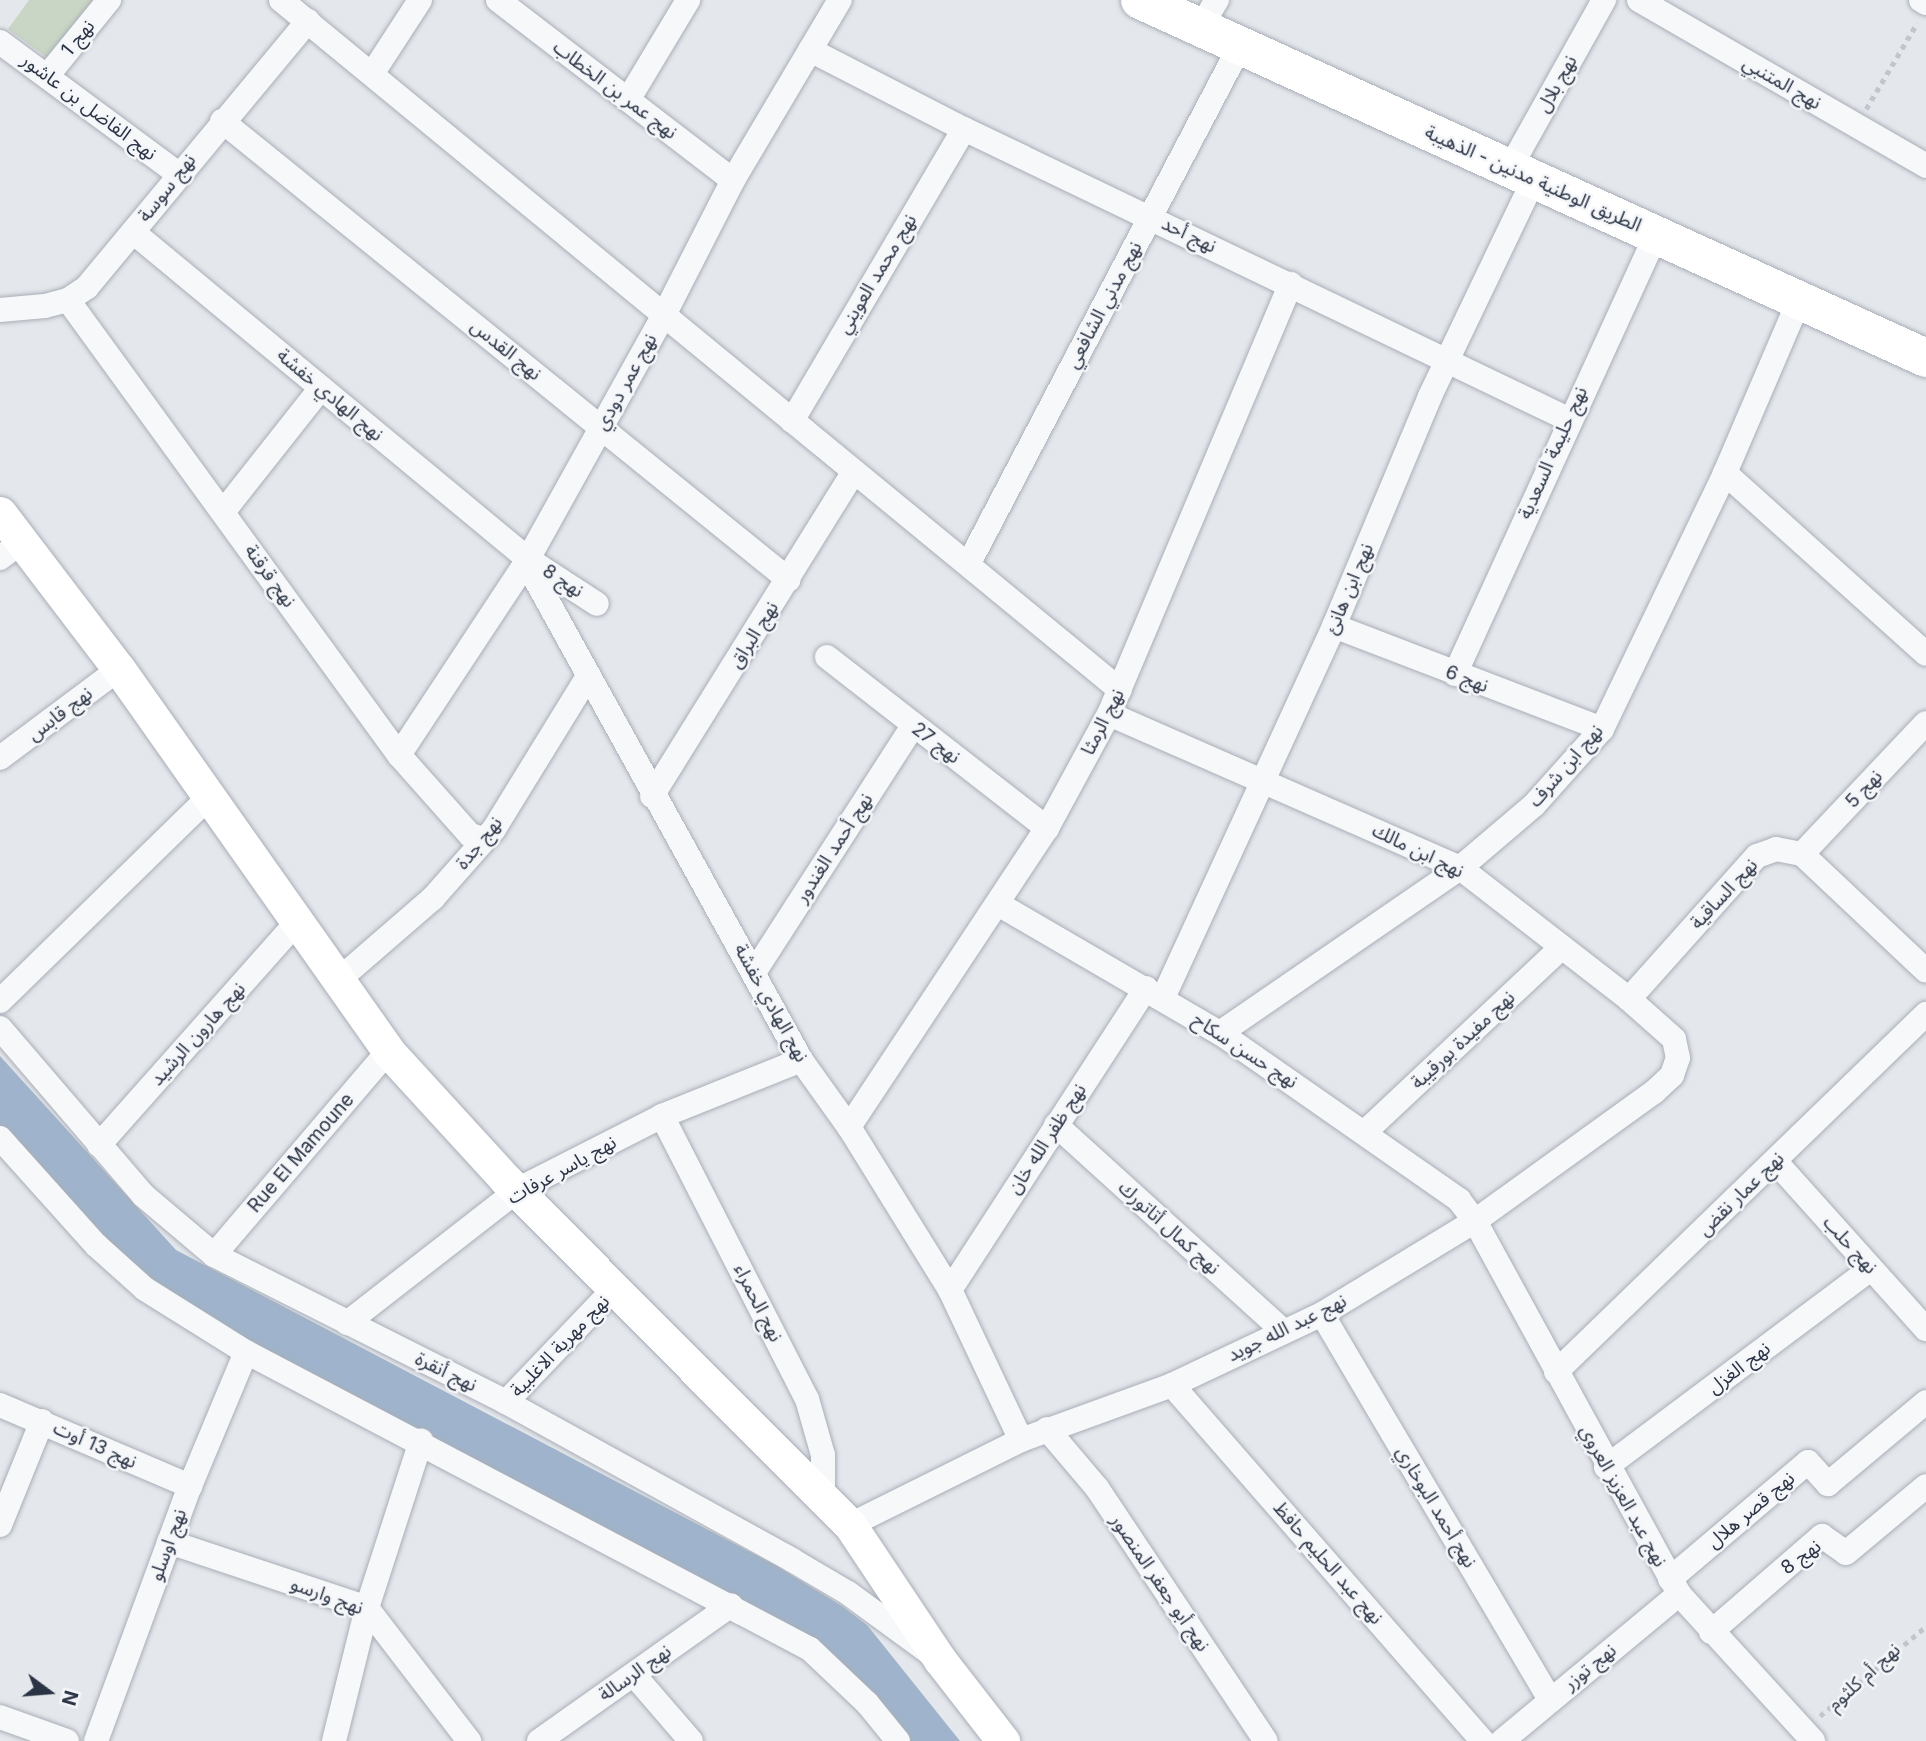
<!DOCTYPE html>
<html>
<head>
<meta charset="utf-8">
<style>
  body { margin:0 }
  #map { position:relative; width:1926px; height:1741px; overflow:hidden; background:#e4e7ec; font-family:Inter,"Noto Sans Arabic",sans-serif }
  div>[style] { position:absolute }
  .green>* { inset:0; background:#c9d6c5 }
  .water>* { inset:0; background:#9fb4cc }
  .path>* { height:4.5px; margin-top:-2.25px; transform-origin:0; background:repeating-linear-gradient(90deg,#c2c5cb 0 5px,transparent 0 10px) }
  .roads { filter:drop-shadow(0 0 2px #a9aeb7) drop-shadow(0 0 2px #a9aeb7) }
  .minor>* { height:24px; margin:-12px; padding:0 12px; transform-origin:12px; border-radius:12px; background:#f7f8fa }
  .secondary>* { height:33px; margin:-16.5px; padding:0 16.5px; transform-origin:16.5px; border-radius:16.5px; background:#fff }
  .primary>* { height:38px; margin:-19px; padding:0 19px; transform-origin:19px; border-radius:19px; background:#fff }
  span { translate:-50% -50%; white-space:nowrap; text-align:center; line-height:1.15; -webkit-text-stroke:5px #f4f6f9; paint-order:stroke }
  .street-label { font-size:19px; color:#2b3445 }
  .north { position:absolute; left:14px; top:1657px; width:70px; height:70px; -webkit-text-stroke:5px #f4f6f9; paint-order:stroke; rotate:106deg; font-size:19px; font-weight:700; line-height:28px; text-align:center; color:#2b3445 }
  .north::after { content:''; display:block; margin:auto; width:24px; height:32px; background:#2b3445; clip-path:polygon(50% 0,100% 100%,50% 72%,0 100%) }
</style>
</head>
<body>
<div id="map">
  <div class="green">
    <div style="clip-path:polygon(29px 0,97px 0,49px 59px,8px 29px)"></div>
  </div>
  <div class="water">
    <div style="clip-path:polygon(0 1056px,176px 1250px,775px 1565px,842px 1606px,867px 1625px,960px 1741px,906px 1741px,851px 1677px,200px 1317px,118px 1260px,0 1126px)"></div>
  </div>
  <div class="path">
    <div style="left:1866px;top:109px;width:100px;rotate:-59.3deg"></div>
    <div style="left:1820px;top:1716px;width:139px;rotate:-40.3deg"></div>
  </div>
  <div class="roads">
    <div class="minor">
      <div style="left:281px;top:0;width:1086px;rotate:39.43deg"></div>
      <div style="left:498px;top:0;width:296px;rotate:37.5deg"></div>
      <div style="left:1639px;top:0;width:332px;rotate:30deg"></div>
      <div style="left:1921px;top:0;width:6px;rotate:31deg"></div>
      <div style="left:1200px;top:28px;width:33px;rotate:-59deg"></div>
      <div style="left:0;top:42px;width:220px;rotate:36.5deg"></div>
      <div style="left:810px;top:50px;width:173px;rotate:27.2deg"></div>
      <div style="left:964px;top:129px;width:670px;rotate:25.65deg"></div>
      <div style="left:372px;top:74px;width:88px;rotate:-57deg"></div>
      <div style="left:48px;top:75px;width:97px;rotate:-50.9deg"></div>
      <div style="left:628px;top:100px;width:117px;rotate:-59deg"></div>
      <div style="left:222px;top:121px;width:729px;rotate:38.99deg"></div>
      <div style="left:1510px;top:168px;width:193px;rotate:-60.8deg"></div>
      <div style="left:133px;top:232px;width:513px;rotate:39.62deg"></div>
      <div style="left:528px;top:559px;width:82px;rotate:33.1deg"></div>
      <div style="left:68px;top:300px;width:563px;rotate:53.97deg"></div>
      <div style="left:399px;top:755px;width:107px;rotate:48.4deg"></div>
      <div style="left:470px;top:835px;width:15px;rotate:16deg"></div>
      <div style="left:0;top:310px;width:45px;rotate:-5.1deg"></div>
      <div style="left:45px;top:306px;width:24px;rotate:-15deg"></div>
      <div style="left:68px;top:300px;width:23px;rotate:-34deg"></div>
      <div style="left:87px;top:287px;width:346px;rotate:-50.3deg"></div>
      <div style="left:792px;top:421px;width:339px;rotate:-59.5deg"></div>
      <div style="left:1725px;top:473px;width:270px;rotate:42deg"></div>
      <div style="left:223px;top:512px;width:158px;rotate:-51.7deg"></div>
      <div style="left:0;top:558px;width:26px;rotate:-37deg"></div>
      <div style="left:526px;top:562px;width:569px;rotate:61.09deg"></div>
      <div style="left:801px;top:1060px;width:82px;rotate:54.4deg"></div>
      <div style="left:849px;top:1127px;width:192px;rotate:58.2deg"></div>
      <div style="left:950px;top:1290px;width:166px;rotate:64.7deg"></div>
      <div style="left:969px;top:563px;width:584px;rotate:-62.34deg"></div>
      <div style="left:1334px;top:626px;width:287px;rotate:21deg"></div>
      <div style="left:827px;top:657px;width:279px;rotate:37.9deg"></div>
      <div style="left:1455px;top:674px;width:484px;rotate:-65.4deg"></div>
      <div style="left:399px;top:755px;width:235px;rotate:-56.6deg"></div>
      <div style="left:528px;top:559px;width:279px;rotate:-60.9deg"></div>
      <div style="left:664px;top:315px;width:152px;rotate:-62.9deg"></div>
      <div style="left:733px;top:180px;width:209px;rotate:-59.3deg"></div>
      <div style="left:0;top:758px;width:149px;rotate:-36.8deg"></div>
      <div style="left:652px;top:796px;width:380px;rotate:-58.1deg"></div>
      <div style="left:1802px;top:854px;width:180px;rotate:-46.6deg"></div>
      <div style="left:998px;top:904px;width:257px;rotate:30.2deg"></div>
      <div style="left:1220px;top:1033px;width:292px;rotate:34.9deg"></div>
      <div style="left:1459px;top:1200px;width:26px;rotate:53deg"></div>
      <div style="left:1475px;top:1221px;width:425px;rotate:61.3deg"></div>
      <div style="left:1679px;top:1594px;width:199px;rotate:47.6deg"></div>
      <div style="left:755px;top:971px;width:292px;rotate:-57.2deg"></div>
      <div style="left:336px;top:982px;width:128px;rotate:-40.9deg"></div>
      <div style="left:433px;top:898px;width:92px;rotate:-48.5deg"></div>
      <div style="left:494px;top:829px;width:180px;rotate:-58.4deg"></div>
      <div style="left:1163px;top:998px;width:409px;rotate:-65.3deg"></div>
      <div style="left:1334px;top:626px;width:249px;rotate:-67.3deg"></div>
      <div style="left:1430px;top:396px;width:241px;rotate:-64.4deg"></div>
      <div style="left:1629px;top:999px;width:192px;rotate:-48.2deg"></div>
      <div style="left:1757px;top:856px;width:20px;rotate:-20deg"></div>
      <div style="left:1776px;top:849px;width:26px;rotate:11deg"></div>
      <div style="left:1802px;top:854px;width:170px;rotate:43.3deg"></div>
      <div style="left:0;top:1001px;width:292px;rotate:-44.3deg"></div>
      <div style="left:0;top:1028px;width:220px;rotate:49.4deg"></div>
      <div style="left:143px;top:1195px;width:93px;rotate:40.2deg"></div>
      <div style="left:214px;top:1255px;width:327px;rotate:26.7deg"></div>
      <div style="left:506px;top:1402px;width:327px;rotate:28.9deg"></div>
      <div style="left:792px;top:1560px;width:65px;rotate:30.5deg"></div>
      <div style="left:848px;top:1593px;width:102px;rotate:36.2deg"></div>
      <div style="left:1220px;top:1033px;width:291px;rotate:-34.5deg"></div>
      <div style="left:1460px;top:868px;width:97px;rotate:-40.4deg"></div>
      <div style="left:1534px;top:805px;width:102px;rotate:-48.2deg"></div>
      <div style="left:1602px;top:729px;width:284px;rotate:-64.3deg"></div>
      <div style="left:1725px;top:473px;width:188px;rotate:-66.8deg"></div>
      <div style="left:662px;top:1116px;width:318px;rotate:62.9deg"></div>
      <div style="left:807px;top:1399px;width:58px;rotate:74.1deg"></div>
      <div style="left:823px;top:1455px;width:44px;rotate:90deg"></div>
      <div style="left:1056px;top:1125px;width:305px;rotate:42.2deg"></div>
      <div style="left:849px;top:1127px;width:359px;rotate:-56.5deg"></div>
      <div style="left:1047px;top:828px;width:130px;rotate:-61.5deg"></div>
      <div style="left:1109px;top:714px;width:467px;rotate:-67.1deg"></div>
      <div style="left:1366px;top:1131px;width:267px;rotate:-43.2deg"></div>
      <div style="left:0;top:1138px;width:144px;rotate:48.1deg"></div>
      <div style="left:96px;top:1245px;width:66px;rotate:41.9deg"></div>
      <div style="left:145px;top:1289px;width:119px;rotate:32deg"></div>
      <div style="left:246px;top:1352px;width:637px;rotate:27.77deg"></div>
      <div style="left:810px;top:1649px;width:79px;rotate:43.5deg"></div>
      <div style="left:867px;top:1703px;width:49px;rotate:50.8deg"></div>
      <div style="left:99px;top:1145px;width:297px;rotate:-48.4deg"></div>
      <div style="left:1775px;top:1161px;width:226px;rotate:48.1deg"></div>
      <div style="left:214px;top:1255px;width:268px;rotate:-49.5deg"></div>
      <div style="left:950px;top:1290px;width:360px;rotate:-57deg"></div>
      <div style="left:1322px;top:1314px;width:448px;rotate:59.4deg"></div>
      <div style="left:347px;top:1323px;width:218px;rotate:-37.9deg"></div>
      <div style="left:519px;top:1189px;width:161px;rotate:-27deg"></div>
      <div style="left:662px;top:1116px;width:150px;rotate:-21.9deg"></div>
      <div style="left:1556px;top:1372px;width:515px;rotate:-44.06deg"></div>
      <div style="left:1172px;top:1385px;width:473px;rotate:48.9deg"></div>
      <div style="left:506px;top:1402px;width:155px;rotate:-46.3deg"></div>
      <div style="left:0;top:1405px;width:207px;rotate:23.1deg"></div>
      <div style="left:1047px;top:1429px;width:77px;rotate:49.7deg"></div>
      <div style="left:1097px;top:1488px;width:304px;rotate:56.3deg"></div>
      <div style="left:1606px;top:1467px;width:331px;rotate:-36.8deg"></div>
      <div style="left:0;top:1525px;width:112px;rotate:-68deg"></div>
      <div style="left:850px;top:1525px;width:191px;rotate:-26.4deg"></div>
      <div style="left:1021px;top:1440px;width:161px;rotate:-20deg"></div>
      <div style="left:1172px;top:1385px;width:166px;rotate:-25.3deg"></div>
      <div style="left:1322px;top:1314px;width:179px;rotate:-31.3deg"></div>
      <div style="left:1475px;top:1221px;width:221px;rotate:-35.8deg"></div>
      <div style="left:1654px;top:1092px;width:25px;rotate:-43deg"></div>
      <div style="left:1672px;top:1075px;width:18px;rotate:-71deg"></div>
      <div style="left:1678px;top:1058px;width:19px;rotate:-102deg"></div>
      <div style="left:1674px;top:1039px;width:60px;rotate:-138.4deg"></div>
      <div style="left:1629px;top:999px;width:214px;rotate:-142.2deg"></div>
      <div style="left:1460px;top:868px;width:383px;rotate:-156.3deg"></div>
      <div style="left:169px;top:1542px;width:209px;rotate:18.4deg"></div>
      <div style="left:367px;top:1608px;width:168px;rotate:52.5deg"></div>
      <div style="left:1670px;top:1579px;width:181px;rotate:-40.3deg"></div>
      <div style="left:1808px;top:1462px;width:30px;rotate:48deg"></div>
      <div style="left:1828px;top:1484px;width:128px;rotate:-39.9deg"></div>
      <div style="left:1711px;top:1632px;width:147px;rotate:-40.9deg"></div>
      <div style="left:1822px;top:1536px;width:29px;rotate:35deg"></div>
      <div style="left:1846px;top:1553px;width:104px;rotate:-39.9deg"></div>
      <div style="left:634px;top:1675px;width:87px;rotate:49.2deg"></div>
      <div style="left:0;top:1717px;width:71px;rotate:19.7deg"></div>
      <div style="left:96px;top:1741px;width:272px;rotate:-69.8deg"></div>
      <div style="left:190px;top:1486px;width:145px;rotate:-67.3deg"></div>
      <div style="left:334px;top:1741px;width:137px;rotate:-76.1deg"></div>
      <div style="left:367px;top:1608px;width:176px;rotate:-72.1deg"></div>
      <div style="left:539px;top:1741px;width:235px;rotate:-35.3deg"></div>
      <div style="left:1502px;top:1741px;width:230px;rotate:-39.7deg"></div>
    </div>
    <div class="secondary">
      <div style="left:0;top:513px;width:196px;rotate:52.7deg"></div>
      <div style="left:119px;top:669px;width:467px;rotate:54.8deg"></div>
      <div style="left:388px;top:1051px;width:175px;rotate:47.5deg"></div>
      <div style="left:506px;top:1180px;width:487px;rotate:45.1deg"></div>
      <div style="left:850px;top:1525px;width:162px;rotate:56.3deg"></div>
      <div style="left:940px;top:1660px;width:103px;rotate:52.1deg"></div>
    </div>
    <div class="primary">
      <div style="left:1140px;top:0;width:864px;rotate:24.49deg"></div>
    </div>
  </div>
  <div class="street-label">
    <span style="left:78px;top:38px;rotate:-51deg">نهج 1</span>
    <span style="left:1782px;top:83px;rotate:30deg">نهج المتنبي</span>
    <span style="left:1557px;top:84px;rotate:-61deg">نهج بلال</span>
    <span style="left:615px;top:90px;rotate:37deg">نهج عمر بن الخطاب</span>
    <span style="left:89px;top:107px;rotate:37deg">نهج الفاضل بن عاشور</span>
    <span style="left:1533px;top:179px;rotate:24deg">الطريق الوطنية مدنين - الذهيبة</span>
    <span style="left:167px;top:188px;rotate:-52deg">نهج سوسة</span>
    <span style="left:1189px;top:235px;rotate:26deg">نهج أحد</span>
    <span style="left:877px;top:274px;rotate:-59deg">نهج محمد العويني</span>
    <span style="left:1104px;top:305px;rotate:-62deg">نهج مدني الشافعي</span>
    <span style="left:506px;top:350px;rotate:39deg">نهج القدس</span>
    <span style="left:626px;top:382px;rotate:-61deg">نهج عمر دودي</span>
    <span style="left:330px;top:395px;rotate:40deg">نهج الهادي خفشة</span>
    <span style="left:1553px;top:453px;rotate:-66deg">نهج حليمة السعدية</span>
    <span style="left:270px;top:576px;rotate:54deg">نهج قرقنة</span>
    <span style="left:563px;top:581px;rotate:33deg">نهج 8</span>
    <span style="left:1349px;top:589px;rotate:-67deg">نهج ابن هانئ</span>
    <span style="left:754px;top:635px;rotate:-58deg">نهج البراق</span>
    <span style="left:1467px;top:679px;rotate:21deg">نهج 6</span>
    <span style="left:60px;top:714px;rotate:-37deg">نهج قابس</span>
    <span style="left:1103px;top:722px;rotate:-63deg">نهج الرمثا</span>
    <span style="left:936px;top:743px;rotate:37deg">نهج 27</span>
    <span style="left:1566px;top:766px;rotate:-49deg">نهج ابن شرف</span>
    <span style="left:1864px;top:789px;rotate:-47deg">نهج 5</span>
    <span style="left:479px;top:843px;rotate:-51deg">نهج جدة</span>
    <span style="left:834px;top:848px;rotate:-57deg">نهج أحمد الغندور</span>
    <span style="left:1418px;top:851px;rotate:26deg">نهج ابن مالك</span>
    <span style="left:1724px;top:894px;rotate:-47deg">نهج الساقية</span>
    <span style="left:771px;top:1003px;rotate:61deg">نهج الهادي خفشة</span>
    <span style="left:198px;top:1034px;rotate:-48deg">نهج هارون الرشيد</span>
    <span style="left:1463px;top:1040px;rotate:-43deg">نهج مفيدة بورقيبة</span>
    <span style="left:1245px;top:1051px;rotate:33deg">نهج حسن سكاح</span>
    <span style="left:1047px;top:1139px;rotate:-57deg">نهج ظفر الله خان</span>
    <span style="left:301px;top:1153px;rotate:-49deg">Rue El Mamoune</span>
    <span style="left:562px;top:1170px;rotate:-29deg">نهج ياسر عرفات</span>
    <span style="left:1741px;top:1194px;rotate:-44deg">نهج عمار نقض</span>
    <span style="left:1169px;top:1228px;rotate:42deg">نهج كمال أتاتورك</span>
    <span style="left:1850px;top:1245px;rotate:48deg">نهج حلب</span>
    <span style="left:758px;top:1303px;rotate:63deg">نهج الحمراء</span>
    <span style="left:1287px;top:1328px;rotate:-26deg">نهج عبد الله جويد</span>
    <span style="left:560px;top:1346px;rotate:-46deg">نهج مهرية الاغلبية</span>
    <span style="left:1739px;top:1368px;rotate:-37deg">نهج الغزل</span>
    <span style="left:446px;top:1372px;rotate:26deg">نهج أنقرة</span>
    <span style="left:95px;top:1445px;rotate:24deg">نهج 13 أوت</span>
    <span style="left:1623px;top:1496px;rotate:61deg">نهج عبد العزيز العروي</span>
    <span style="left:1436px;top:1507px;rotate:59deg">نهج أحمد البوخاري</span>
    <span style="left:1751px;top:1510px;rotate:-40deg">نهج قصر هلال</span>
    <span style="left:168px;top:1545px;rotate:-70deg">نهج اوسلو</span>
    <span style="left:1801px;top:1557px;rotate:-37deg">نهج 8</span>
    <span style="left:1328px;top:1563px;rotate:49deg">نهج عبد الحليم حافظ</span>
    <span style="left:1160px;top:1583px;rotate:56deg">نهج أبو جعفر المنصور</span>
    <span style="left:327px;top:1596px;rotate:20deg">نهج وارسو</span>
    <span style="left:1590px;top:1667px;rotate:-39deg">نهج توزر</span>
    <span style="left:635px;top:1673px;rotate:-35deg">نهج الرسالة</span>
    <span style="left:1864px;top:1677px;rotate:-42deg">نهج أم كلثوم</span>
  </div>
  <div class="north">N</div>
</div>
</body>
</html>
